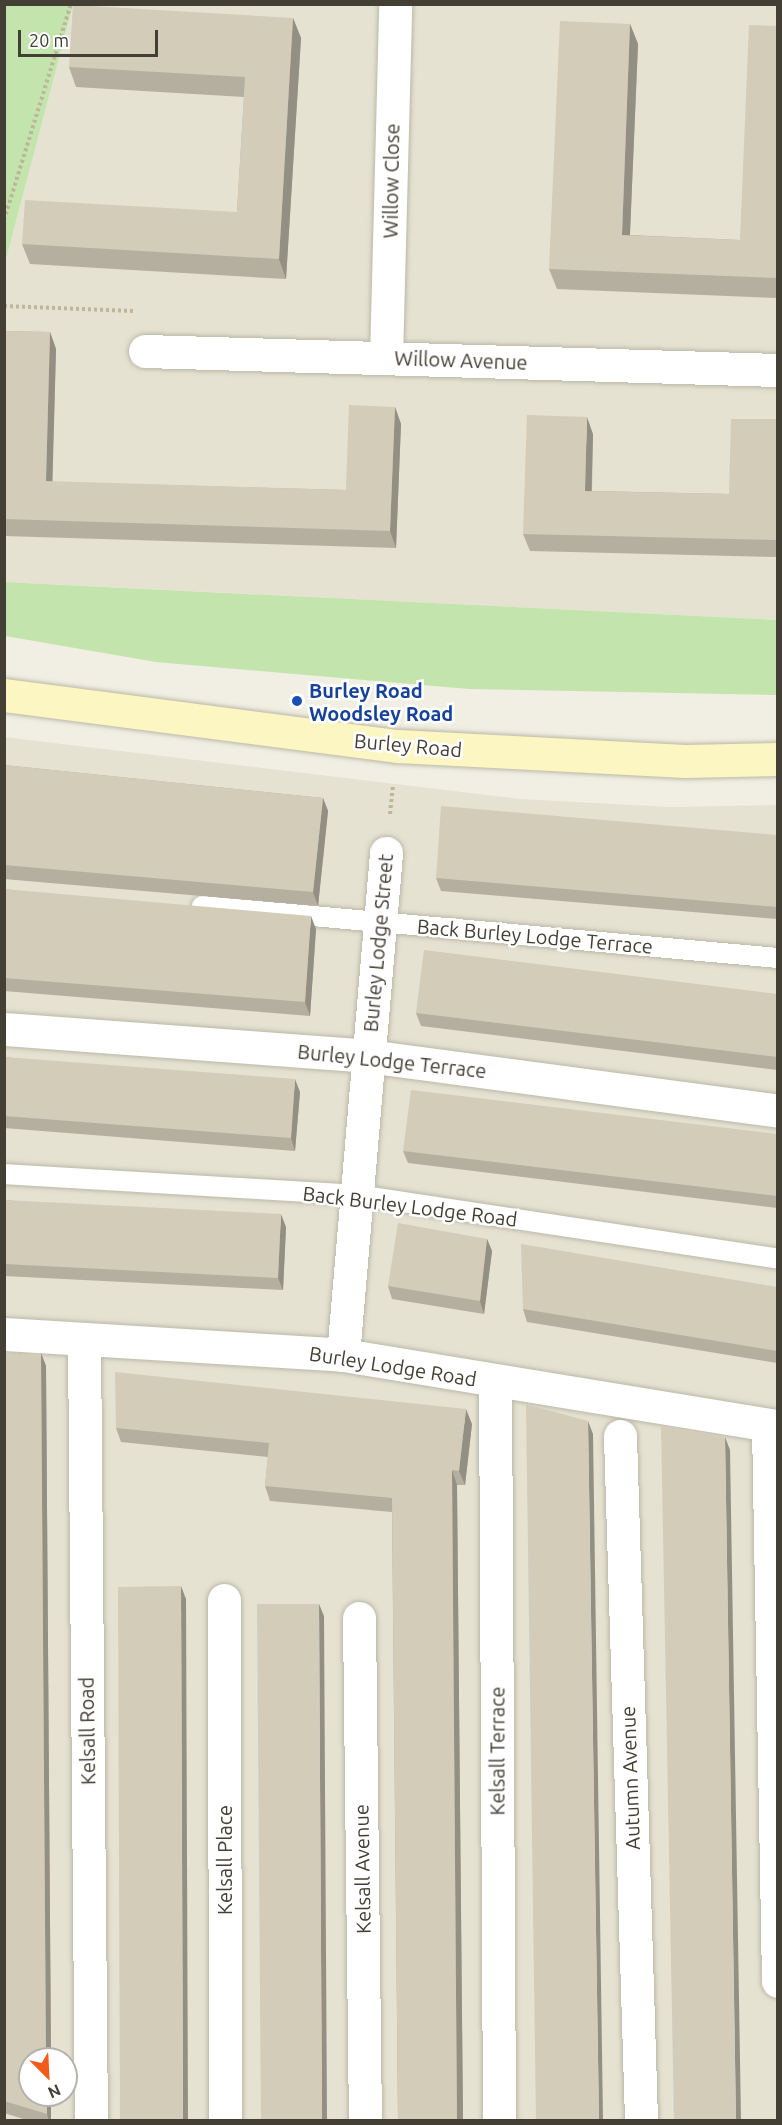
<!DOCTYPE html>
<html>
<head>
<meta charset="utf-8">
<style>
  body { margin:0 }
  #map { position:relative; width:782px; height:2125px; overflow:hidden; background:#f1efe3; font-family:Ubuntu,sans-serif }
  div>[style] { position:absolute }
  .residential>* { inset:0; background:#e5e2d2 }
  .green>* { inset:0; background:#c3e4ad }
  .path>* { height:4px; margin-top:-2px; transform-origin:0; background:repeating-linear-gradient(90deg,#bdb698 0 3px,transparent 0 6px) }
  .roads { filter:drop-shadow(0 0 2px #bcb8a7) drop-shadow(0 0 2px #bcb8a7) }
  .lane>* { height:20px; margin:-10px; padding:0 10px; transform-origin:10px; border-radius:10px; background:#fff }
  .street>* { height:33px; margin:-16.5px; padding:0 16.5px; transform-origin:16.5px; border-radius:16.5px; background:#fff }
  .secondary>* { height:33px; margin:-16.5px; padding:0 16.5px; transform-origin:16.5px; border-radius:16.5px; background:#fcf7c2 }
  .wall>* { inset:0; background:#b5af9f }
  .shaded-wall>* { inset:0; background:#938f82 }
  .building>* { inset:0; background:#d2ccb9 }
  .dots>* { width:16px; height:16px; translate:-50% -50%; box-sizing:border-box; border:3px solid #fff; border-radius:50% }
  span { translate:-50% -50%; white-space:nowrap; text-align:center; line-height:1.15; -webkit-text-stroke:5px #fff; paint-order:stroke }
  .street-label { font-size:20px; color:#433f34 }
  .transit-label { font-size:20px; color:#164399; font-weight:700 }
  .left { translate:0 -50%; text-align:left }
  .frame { position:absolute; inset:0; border:6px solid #433f34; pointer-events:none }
  .north { position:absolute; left:18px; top:2047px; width:60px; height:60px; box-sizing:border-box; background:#fff; border:2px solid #b4b2ae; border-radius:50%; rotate:156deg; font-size:16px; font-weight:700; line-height:24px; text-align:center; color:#433f34 }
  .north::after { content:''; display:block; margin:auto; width:21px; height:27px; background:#f25b1a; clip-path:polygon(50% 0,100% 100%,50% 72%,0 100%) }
  .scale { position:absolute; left:18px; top:30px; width:140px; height:27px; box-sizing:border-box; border:3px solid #433f34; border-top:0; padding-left:8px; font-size:18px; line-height:21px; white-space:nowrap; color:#433f34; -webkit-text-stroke:4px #fff; paint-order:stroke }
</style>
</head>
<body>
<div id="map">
  <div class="residential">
    <div style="clip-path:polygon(73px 5px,777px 5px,777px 620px,5px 582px,5px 263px)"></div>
    <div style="clip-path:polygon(evenodd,4px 737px,520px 799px,670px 807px,777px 805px,777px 2120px,5px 2120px,4px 737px,30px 2059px,66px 2059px,66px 2095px,30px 2095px,30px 2059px)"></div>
  </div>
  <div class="green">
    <div style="clip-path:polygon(5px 4px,73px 5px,5px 263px,4px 5px)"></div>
    <div style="clip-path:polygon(4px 582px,777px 620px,777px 695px,469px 689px,156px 662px,5px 636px)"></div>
  </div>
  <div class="path">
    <div style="left:4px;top:220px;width:226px;rotate:-72.8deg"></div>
    <div style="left:4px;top:306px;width:129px;rotate:2.2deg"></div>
    <div style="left:390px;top:814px;width:28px;rotate:-84deg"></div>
  </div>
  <div class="roads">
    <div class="lane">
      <div style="left:202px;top:906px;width:578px;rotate:5.16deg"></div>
      <div style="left:4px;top:1174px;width:354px;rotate:3.4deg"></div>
      <div style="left:357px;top:1195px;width:426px;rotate:8.6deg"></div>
    </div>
    <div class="street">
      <div style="left:145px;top:351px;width:633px;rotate:1.72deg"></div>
      <div style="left:386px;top:358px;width:354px;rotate:-88.5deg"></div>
      <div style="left:4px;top:1029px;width:365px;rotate:4.2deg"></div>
      <div style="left:368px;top:1056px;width:414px;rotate:7.6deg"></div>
      <div style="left:4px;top:1334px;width:340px;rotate:3.5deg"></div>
      <div style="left:343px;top:1355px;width:441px;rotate:9.3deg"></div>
      <div style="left:84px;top:1341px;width:779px;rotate:89.49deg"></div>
      <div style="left:343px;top:1355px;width:504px;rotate:-85.1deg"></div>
      <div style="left:495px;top:1382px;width:738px;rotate:89.69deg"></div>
      <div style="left:768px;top:1425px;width:556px;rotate:88.97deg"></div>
      <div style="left:620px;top:1436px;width:684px;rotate:88.24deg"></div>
      <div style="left:224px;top:1600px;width:520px;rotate:89.89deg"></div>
      <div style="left:359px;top:1618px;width:502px;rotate:89.32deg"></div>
    </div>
    <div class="secondary">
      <div style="left:4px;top:695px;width:397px;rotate:7.4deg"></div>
      <div style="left:398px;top:746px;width:287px;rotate:3deg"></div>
      <div style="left:685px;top:761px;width:93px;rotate:-1.2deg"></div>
    </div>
  </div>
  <div class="wall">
    <div style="clip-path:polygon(293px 18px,301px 38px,286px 279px,30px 264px,22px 244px,237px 212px,244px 97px,76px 87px,69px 67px)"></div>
    <div style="clip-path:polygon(630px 24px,638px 44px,630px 235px,740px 240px,777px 26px,777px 298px,557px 289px,549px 269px)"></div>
    <div style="clip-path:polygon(4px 331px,50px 332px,56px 349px,52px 482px,346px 490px,395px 407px,401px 424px,396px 548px,4px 536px)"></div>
    <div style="clip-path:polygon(777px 419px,777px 557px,530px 551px,523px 534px,593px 434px,592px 491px,729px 494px)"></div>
    <div style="clip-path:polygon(4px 765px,323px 798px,328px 811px,318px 906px,4px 879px)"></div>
    <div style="clip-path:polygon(777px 835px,777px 919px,441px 891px,436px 878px)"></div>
    <div style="clip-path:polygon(4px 889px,316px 929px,310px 1016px,4px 991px)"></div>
    <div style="clip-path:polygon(777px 994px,777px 1070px,421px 1026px,416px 1013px)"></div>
    <div style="clip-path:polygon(4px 1057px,300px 1092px,295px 1151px,4px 1128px)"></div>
    <div style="clip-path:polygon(777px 1134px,777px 1208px,408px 1163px,403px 1151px)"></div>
    <div style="clip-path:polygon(4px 1200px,286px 1227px,283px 1290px,4px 1276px)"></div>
    <div style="clip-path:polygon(487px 1239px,492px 1251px,484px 1314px,392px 1299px,388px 1286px)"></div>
    <div style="clip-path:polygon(777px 1287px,777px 1363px,527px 1322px,523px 1309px)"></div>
    <div style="clip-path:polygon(41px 1353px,46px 1366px,51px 2059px,30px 2059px,51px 2095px,51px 2121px,30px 2121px,4px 2113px,4px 1354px)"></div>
    <div style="clip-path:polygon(472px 1424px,465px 1485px,457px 1485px,463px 2121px,398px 2121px,392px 1512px,270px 1501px,265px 1486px,268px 1457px,121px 1442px,116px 1428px)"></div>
  </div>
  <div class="shaded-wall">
    <div style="clip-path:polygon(293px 18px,301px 38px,286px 279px,279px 259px)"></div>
    <div style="clip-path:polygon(630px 24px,638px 44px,629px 255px,622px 235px)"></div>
    <div style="clip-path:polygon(50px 332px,56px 349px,52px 498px,46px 481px)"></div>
    <div style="clip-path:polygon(395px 407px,401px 424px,396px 548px,390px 531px)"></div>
    <div style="clip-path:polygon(587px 417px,593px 434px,591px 508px,585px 491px)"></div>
    <div style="clip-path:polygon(323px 798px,328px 811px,318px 906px,313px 892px)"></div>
    <div style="clip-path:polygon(311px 916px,316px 929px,310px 1016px,305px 1002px)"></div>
    <div style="clip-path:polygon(295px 1079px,300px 1092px,295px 1151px,291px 1138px)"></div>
    <div style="clip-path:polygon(281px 1214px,286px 1227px,283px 1290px,278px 1278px)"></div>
    <div style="clip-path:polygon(487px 1239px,492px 1251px,484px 1314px,480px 1301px)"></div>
    <div style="clip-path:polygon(41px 1353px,46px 1366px,51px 2059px,46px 2059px)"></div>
    <div style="clip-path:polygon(466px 1409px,472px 1424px,465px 1485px,459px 1471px)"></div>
    <div style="clip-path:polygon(588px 1421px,593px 1434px,603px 2121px,599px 2121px)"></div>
    <div style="clip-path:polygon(725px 1437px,730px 1450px,741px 2121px,736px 2121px)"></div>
    <div style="clip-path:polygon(452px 1470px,457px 1485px,463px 2121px,457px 2121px)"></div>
    <div style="clip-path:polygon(181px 1586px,186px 1599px,188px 2121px,183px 2121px)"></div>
    <div style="clip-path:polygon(319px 1604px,324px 1616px,327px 2121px,322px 2121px)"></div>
    <div style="clip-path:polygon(47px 2095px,51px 2095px,51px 2121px,49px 2121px,47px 2114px)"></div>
  </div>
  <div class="building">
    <div style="clip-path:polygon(73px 5px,293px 18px,279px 259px,22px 244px,25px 200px,237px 212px,245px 77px,69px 67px)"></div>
    <div style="clip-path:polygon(560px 21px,630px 24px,622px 235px,740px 240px,749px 25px,777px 26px,777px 278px,549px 269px)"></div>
    <div style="clip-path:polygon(4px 331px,50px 332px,46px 481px,346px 490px,349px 405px,395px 407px,390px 531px,4px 519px)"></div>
    <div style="clip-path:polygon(527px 415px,587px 417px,585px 491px,729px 494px,731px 419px,777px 419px,777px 540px,523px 534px)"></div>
    <div style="clip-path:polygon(4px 765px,323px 798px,313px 892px,4px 865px)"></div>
    <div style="clip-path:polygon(441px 806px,777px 835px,777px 907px,436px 878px)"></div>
    <div style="clip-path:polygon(4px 889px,311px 916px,305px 1002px,4px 978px)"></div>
    <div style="clip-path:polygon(424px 950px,777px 994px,777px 1057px,416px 1013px)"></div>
    <div style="clip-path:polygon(4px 1057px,295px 1079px,291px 1138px,4px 1116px)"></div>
    <div style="clip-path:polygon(411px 1090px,777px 1134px,777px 1196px,403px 1151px)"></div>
    <div style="clip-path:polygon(4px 1200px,281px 1214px,278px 1278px,4px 1264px)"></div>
    <div style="clip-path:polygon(398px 1223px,487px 1239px,480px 1301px,388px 1286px)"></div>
    <div style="clip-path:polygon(521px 1244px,777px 1287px,777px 1351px,523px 1309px)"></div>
    <div style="clip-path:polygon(41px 1353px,46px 2059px,30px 2059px,30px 2095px,47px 2095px,47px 2114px,4px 2101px,4px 1354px)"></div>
    <div style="clip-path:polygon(115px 1372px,466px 1409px,459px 1471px,452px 1470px,457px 2121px,398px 2121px,392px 1498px,265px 1486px,269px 1443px,116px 1428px)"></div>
    <div style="clip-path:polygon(526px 1404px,588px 1421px,599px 2121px,536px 2121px)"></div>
    <div style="clip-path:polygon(661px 1425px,725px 1437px,736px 2121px,674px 2121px)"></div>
    <div style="clip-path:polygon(181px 1586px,183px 2121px,120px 2121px,118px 1587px)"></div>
    <div style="clip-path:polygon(257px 1604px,319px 1604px,322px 2121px,261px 2121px)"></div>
  </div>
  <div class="dots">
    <div style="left:297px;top:701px;background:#1a4fb4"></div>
  </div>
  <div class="street-label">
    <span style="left:391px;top:181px;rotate:-89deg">Willow Close</span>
    <span style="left:461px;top:360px;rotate:2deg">Willow Avenue</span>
    <span style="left:408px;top:745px;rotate:5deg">Burley Road</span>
    <span style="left:535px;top:936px;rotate:5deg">Back Burley Lodge Terrace</span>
    <span style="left:378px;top:943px;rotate:-85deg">Burley Lodge Street</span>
    <span style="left:392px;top:1061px;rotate:6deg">Burley Lodge Terrace</span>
    <span style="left:410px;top:1206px;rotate:7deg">Back Burley Lodge Road</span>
    <span style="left:393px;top:1366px;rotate:9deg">Burley Lodge Road</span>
    <span style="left:87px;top:1731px;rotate:-91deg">Kelsall Road</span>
    <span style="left:497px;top:1751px;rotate:-90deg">Kelsall Terrace</span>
    <span style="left:630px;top:1778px;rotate:-92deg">Autumn Avenue</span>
    <span style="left:224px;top:1860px;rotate:-90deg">Kelsall Place</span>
    <span style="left:362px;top:1869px;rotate:-91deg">Kelsall Avenue</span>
  </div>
  <div class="transit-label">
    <span class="left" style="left:309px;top:702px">Burley Road<br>Woodsley Road</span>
  </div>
  <div class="frame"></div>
  <div class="north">N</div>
  <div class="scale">20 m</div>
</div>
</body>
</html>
